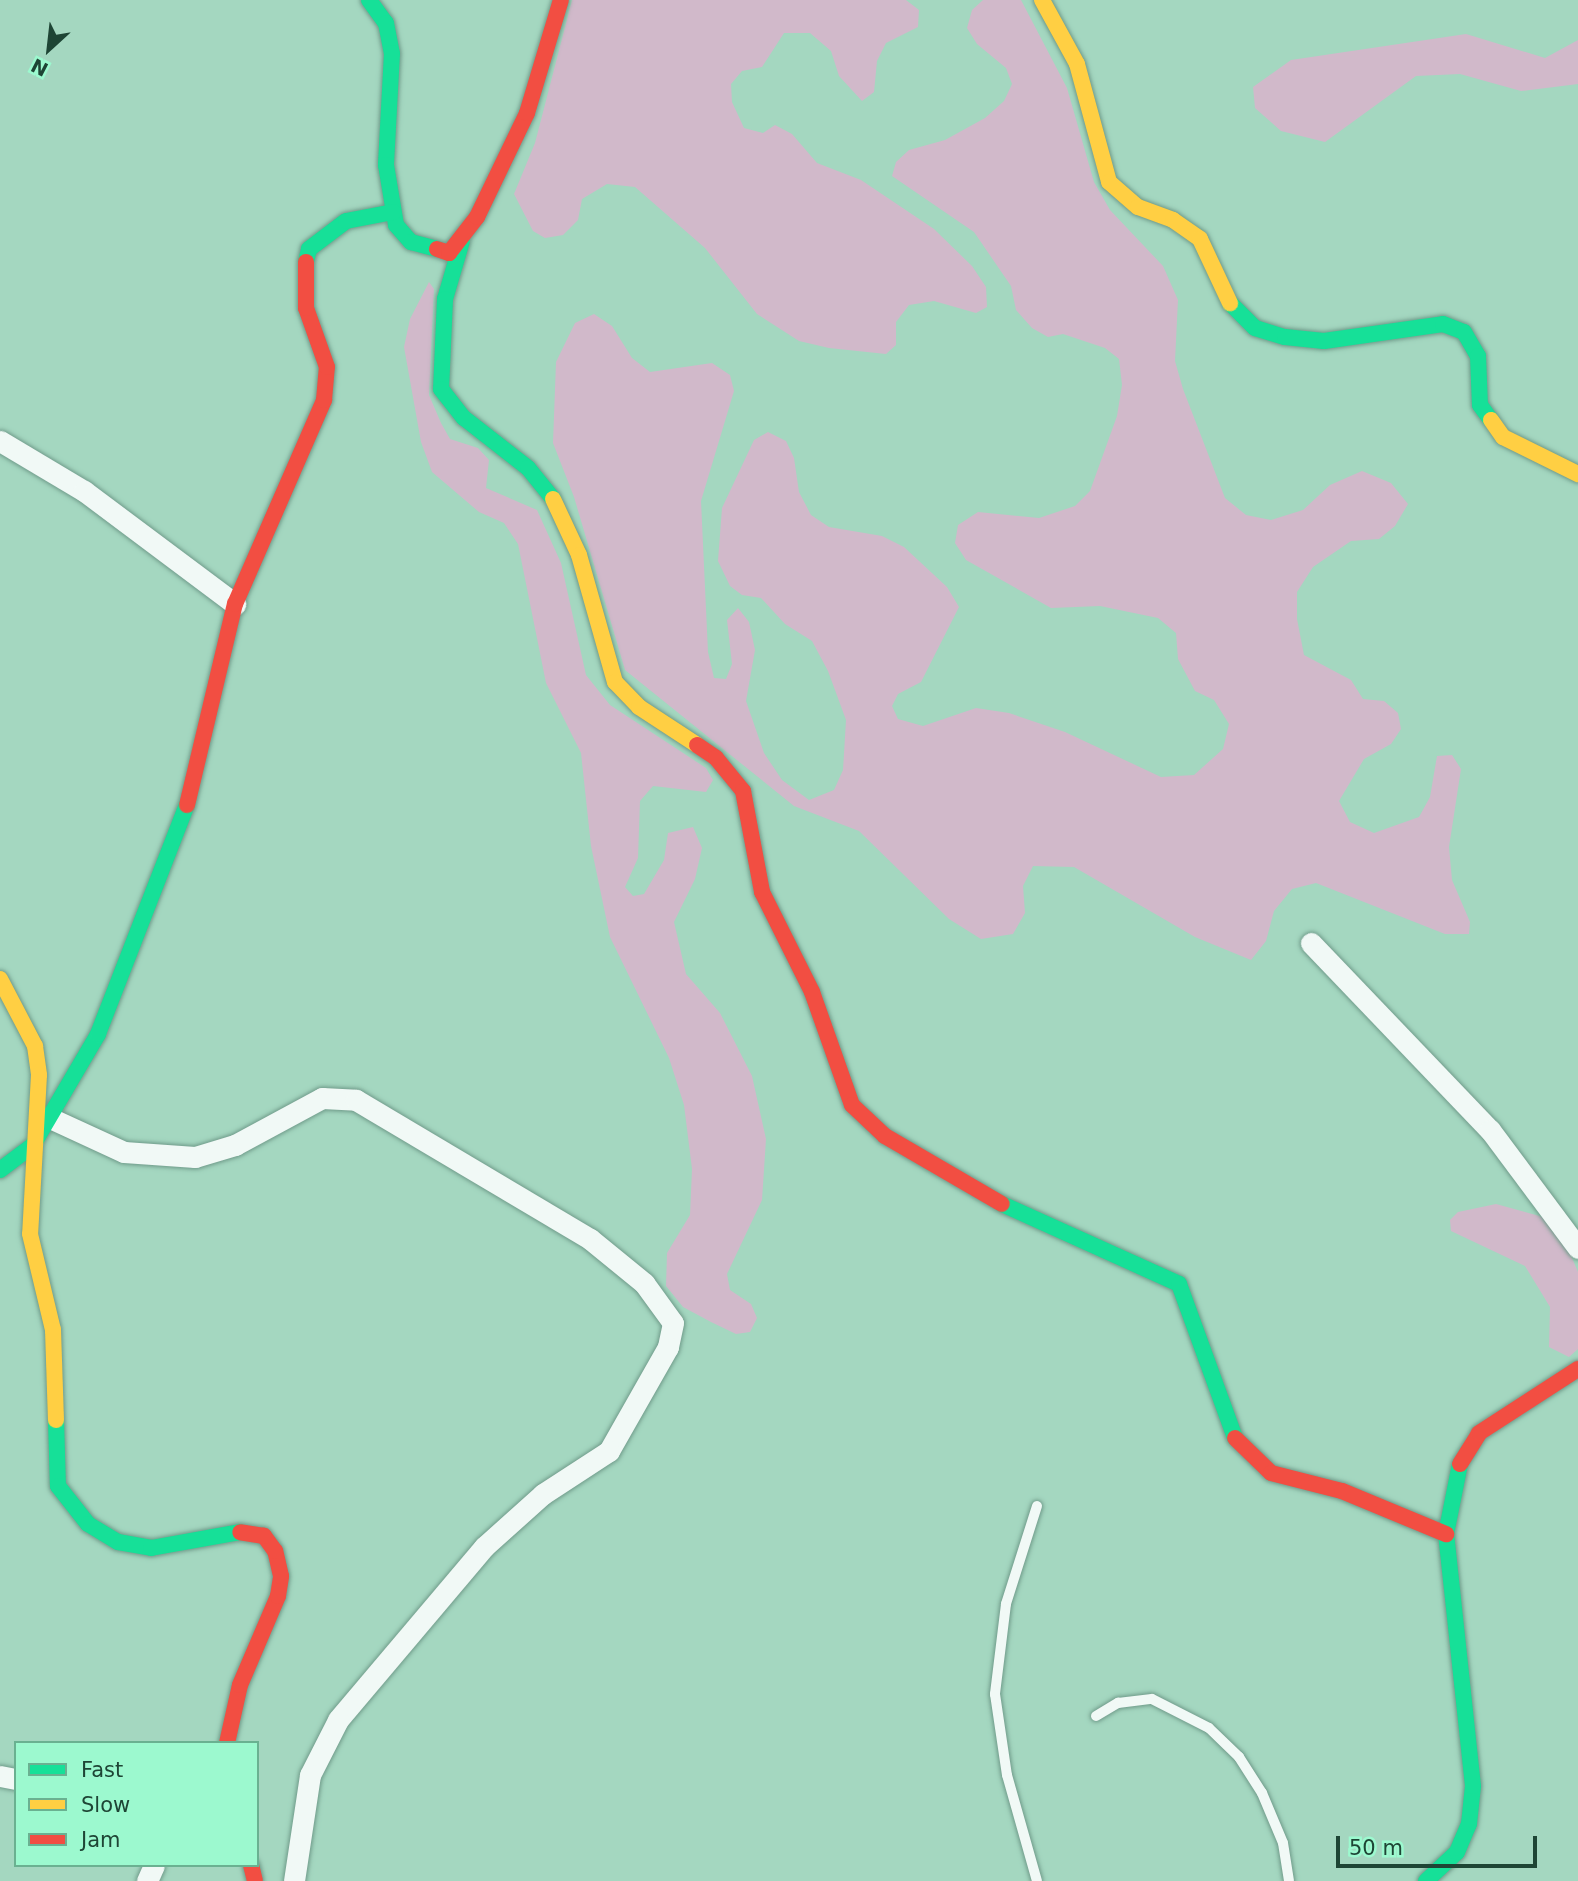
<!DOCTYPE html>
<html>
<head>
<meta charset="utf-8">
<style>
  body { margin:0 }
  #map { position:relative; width:1578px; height:1881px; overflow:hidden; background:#a4d7c0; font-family:"DejaVu Sans",sans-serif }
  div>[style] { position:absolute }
  .green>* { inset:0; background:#d1b9ca }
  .roads { filter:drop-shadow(0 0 2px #709b8a) drop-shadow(0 0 2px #709b8a) }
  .lane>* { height:10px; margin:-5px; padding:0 5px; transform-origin:5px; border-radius:5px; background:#f1f9f6 }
  .street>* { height:21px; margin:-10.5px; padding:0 10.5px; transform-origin:10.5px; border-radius:10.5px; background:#f1f9f6 }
  .fast>* { height:16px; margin:-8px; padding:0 8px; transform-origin:8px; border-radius:8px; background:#16e098 }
  .slow>* { height:16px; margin:-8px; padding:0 8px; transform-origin:8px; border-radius:8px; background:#ffcf43 }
  .jam>* { height:16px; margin:-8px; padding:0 8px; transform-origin:8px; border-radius:8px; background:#f24e42 }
  span { translate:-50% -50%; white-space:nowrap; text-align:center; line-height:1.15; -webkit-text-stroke:7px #9cf9cf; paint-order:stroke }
  .legend { position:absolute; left:14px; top:1741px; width:245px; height:126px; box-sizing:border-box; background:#9cf9cf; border:2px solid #6ab191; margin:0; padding:9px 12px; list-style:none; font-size:21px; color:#1e4535 }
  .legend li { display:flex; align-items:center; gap:14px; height:35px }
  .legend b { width:35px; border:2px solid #6ab191 }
  .north { position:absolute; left:14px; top:14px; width:70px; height:70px; -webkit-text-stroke:5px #9cf9cf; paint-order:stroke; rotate:207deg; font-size:19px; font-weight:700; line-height:28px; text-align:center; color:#1e4535 }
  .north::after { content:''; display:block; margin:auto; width:24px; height:32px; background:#1e4535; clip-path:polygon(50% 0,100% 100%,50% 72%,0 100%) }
  .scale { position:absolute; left:1336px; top:1836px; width:201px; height:32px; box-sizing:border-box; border:4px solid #1e4535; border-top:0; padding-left:9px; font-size:21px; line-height:24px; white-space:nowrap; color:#1e4535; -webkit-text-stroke:5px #9cf9cf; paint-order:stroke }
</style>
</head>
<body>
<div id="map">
  <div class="green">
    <div style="clip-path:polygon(572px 0,906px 0,919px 10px,918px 27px,886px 43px,877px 61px,874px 92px,862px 101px,839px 76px,831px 51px,810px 33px,784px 33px,762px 67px,742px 71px,731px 84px,732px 102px,744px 128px,763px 133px,775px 125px,792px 134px,817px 163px,861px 180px,934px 229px,972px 266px,986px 287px,987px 307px,976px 313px,934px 301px,909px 305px,896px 322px,896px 345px,886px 354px,829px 348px,799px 341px,757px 314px,705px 248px,635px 187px,607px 184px,582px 199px,578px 220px,563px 235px,545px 238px,533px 231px,514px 194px,535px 143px)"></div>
    <div style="clip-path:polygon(983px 0,1021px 0,1067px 88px,1094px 182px,1110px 210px,1163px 266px,1178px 300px,1175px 361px,1183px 389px,1225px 498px,1246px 515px,1271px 520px,1303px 510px,1330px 485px,1362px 471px,1391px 483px,1408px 504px,1395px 526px,1379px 539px,1351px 541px,1313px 567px,1297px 592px,1297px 619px,1304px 655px,1351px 680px,1363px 699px,1384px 701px,1398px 713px,1401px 729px,1391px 744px,1364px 759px,1339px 801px,1350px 822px,1374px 833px,1419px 817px,1430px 797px,1437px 756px,1452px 755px,1461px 769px,1449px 847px,1452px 880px,1470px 922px,1469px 934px,1445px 934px,1316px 883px,1292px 889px,1274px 911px,1266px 941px,1251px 960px,1195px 937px,1074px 867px,1033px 866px,1023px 886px,1025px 913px,1013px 934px,981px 939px,949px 919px,859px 831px,794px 806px,625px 670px,574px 497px,553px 443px,556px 362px,575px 323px,594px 314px,612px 326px,632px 358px,650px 372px,712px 363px,730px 375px,734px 391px,701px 501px,708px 652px,714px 678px,726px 679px,732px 664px,727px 620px,738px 608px,749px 622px,755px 650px,746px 701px,764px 753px,782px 780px,809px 800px,834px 790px,843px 770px,846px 720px,828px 671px,812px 641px,785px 624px,761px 598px,742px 595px,730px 586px,718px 561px,722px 508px,754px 440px,768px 432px,786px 441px,794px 458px,799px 492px,811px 515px,829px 527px,882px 536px,904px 547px,947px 587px,959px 607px,921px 682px,898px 694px,892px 706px,898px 719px,923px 726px,976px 708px,1009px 713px,1065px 732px,1161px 777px,1194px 775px,1223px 749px,1229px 724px,1214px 700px,1195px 691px,1178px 659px,1176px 633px,1158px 618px,1100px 606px,1051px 608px,966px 560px,955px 543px,958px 525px,978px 512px,1039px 518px,1075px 506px,1090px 491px,1117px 416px,1122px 385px,1119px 359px,1105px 348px,1063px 334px,1048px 337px,1032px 328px,1016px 310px,1011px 286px,974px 232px,892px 176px,896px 162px,909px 150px,945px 140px,985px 118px,1004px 101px,1012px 84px,1006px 68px,977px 44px,967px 28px,972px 10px)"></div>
    <div style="clip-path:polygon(1466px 34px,1545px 58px,1578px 40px,1578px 84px,1521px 91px,1460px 74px,1416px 76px,1325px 142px,1281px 131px,1255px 108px,1253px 87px,1291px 60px)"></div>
    <div style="clip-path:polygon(429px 282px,434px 289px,429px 395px,441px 423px,450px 439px,478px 448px,489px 460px,486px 488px,537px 510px,561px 563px,586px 675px,610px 705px,706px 768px,713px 780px,706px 792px,653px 786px,640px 801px,638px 858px,625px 887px,633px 896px,644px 894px,664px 860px,668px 833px,693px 827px,702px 848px,695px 879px,674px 922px,686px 974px,720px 1013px,752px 1076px,766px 1139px,762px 1200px,727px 1274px,730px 1290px,751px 1304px,757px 1318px,750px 1332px,736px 1334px,711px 1322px,683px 1307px,666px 1286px,667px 1253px,690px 1215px,692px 1169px,684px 1105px,669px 1058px,610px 937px,591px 846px,581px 753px,546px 683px,518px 544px,504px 523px,479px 512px,432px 472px,421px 442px,404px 347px,410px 319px)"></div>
    <div style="clip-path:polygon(1496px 1204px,1543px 1217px,1567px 1246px,1578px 1272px,1578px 1349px,1569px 1357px,1549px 1347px,1550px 1307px,1525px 1266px,1451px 1231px,1450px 1220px,1458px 1212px)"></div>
  </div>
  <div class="roads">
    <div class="lane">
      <div style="left:1037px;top:1506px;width:103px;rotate:107.6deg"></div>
      <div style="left:1006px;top:1604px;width:91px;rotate:97deg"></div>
      <div style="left:995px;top:1694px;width:82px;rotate:81.6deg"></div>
      <div style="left:1007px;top:1775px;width:110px;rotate:74.2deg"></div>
      <div style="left:1096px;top:1716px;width:26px;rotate:-31deg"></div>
      <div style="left:1118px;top:1703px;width:34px;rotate:-7deg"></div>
      <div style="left:1152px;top:1699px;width:64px;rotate:27deg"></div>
      <div style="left:1209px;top:1728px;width:42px;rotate:44deg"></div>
      <div style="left:1239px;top:1757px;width:43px;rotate:57.4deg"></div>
      <div style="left:1262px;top:1793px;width:54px;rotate:67.2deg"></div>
      <div style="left:1283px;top:1843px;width:38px;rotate:81deg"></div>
    </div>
    <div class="street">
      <div style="left:0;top:441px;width:98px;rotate:30.8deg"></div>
      <div style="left:84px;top:491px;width:189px;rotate:36.8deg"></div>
      <div style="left:1311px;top:943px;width:259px;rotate:46.3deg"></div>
      <div style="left:1490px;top:1130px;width:147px;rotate:53.3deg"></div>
      <div style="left:50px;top:1118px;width:81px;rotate:24.7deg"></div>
      <div style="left:124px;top:1152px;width:71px;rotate:4deg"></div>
      <div style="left:195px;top:1157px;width:42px;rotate:-16.7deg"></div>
      <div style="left:235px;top:1145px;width:99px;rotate:-28.4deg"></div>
      <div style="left:322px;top:1098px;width:34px;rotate:3deg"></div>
      <div style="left:356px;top:1100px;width:272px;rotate:30.7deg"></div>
      <div style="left:590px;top:1239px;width:70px;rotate:39.2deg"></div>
      <div style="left:644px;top:1283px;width:49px;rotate:54.1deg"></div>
      <div style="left:673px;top:1323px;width:25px;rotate:102deg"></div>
      <div style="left:668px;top:1347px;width:120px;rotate:119.6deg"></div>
      <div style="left:609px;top:1451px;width:79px;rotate:146.9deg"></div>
      <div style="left:543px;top:1494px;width:79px;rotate:138.1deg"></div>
      <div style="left:484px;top:1547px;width:226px;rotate:130.2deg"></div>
      <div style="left:338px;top:1720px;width:62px;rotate:117deg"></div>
      <div style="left:310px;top:1775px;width:107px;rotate:98.6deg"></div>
      <div style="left:0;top:1776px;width:16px;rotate:11deg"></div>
      <div style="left:147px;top:1881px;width:17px;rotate:-66deg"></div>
    </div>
    <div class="fast">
      <div style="left:369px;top:0;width:29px;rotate:54deg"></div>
      <div style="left:386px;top:23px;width:31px;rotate:79deg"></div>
      <div style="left:392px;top:53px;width:112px;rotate:93.1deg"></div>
      <div style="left:386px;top:165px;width:61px;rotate:80.5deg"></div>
      <div style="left:396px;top:225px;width:23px;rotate:49deg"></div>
      <div style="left:411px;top:242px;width:27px;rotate:15deg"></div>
      <div style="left:462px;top:241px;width:60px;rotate:106.3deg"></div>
      <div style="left:445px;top:299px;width:90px;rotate:92.5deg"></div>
      <div style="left:441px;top:389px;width:37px;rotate:52deg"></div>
      <div style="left:464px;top:418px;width:81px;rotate:38deg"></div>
      <div style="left:528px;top:468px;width:40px;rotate:51deg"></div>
      <div style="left:306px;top:262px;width:13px;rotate:-77deg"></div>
      <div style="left:309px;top:249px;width:46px;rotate:-37.1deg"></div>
      <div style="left:346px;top:221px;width:48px;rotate:-10.8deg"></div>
      <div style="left:1230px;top:303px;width:35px;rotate:45deg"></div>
      <div style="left:1255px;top:328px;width:31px;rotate:17deg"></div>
      <div style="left:1285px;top:337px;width:39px;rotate:6deg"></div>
      <div style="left:1324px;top:341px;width:120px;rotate:-8.1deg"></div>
      <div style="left:1443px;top:324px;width:22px;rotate:21deg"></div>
      <div style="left:1464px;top:332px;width:28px;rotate:60deg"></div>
      <div style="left:1478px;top:356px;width:49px;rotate:87.7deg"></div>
      <div style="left:1480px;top:405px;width:19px;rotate:54deg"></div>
      <div style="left:0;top:1170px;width:41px;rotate:-37.1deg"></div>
      <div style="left:33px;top:1145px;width:129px;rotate:-59.6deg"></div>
      <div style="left:98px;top:1034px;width:246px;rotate:-68.8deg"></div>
      <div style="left:1002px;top:1204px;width:194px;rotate:24.3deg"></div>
      <div style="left:1179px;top:1284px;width:164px;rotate:70deg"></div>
      <div style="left:56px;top:1420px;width:66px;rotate:88.3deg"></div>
      <div style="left:58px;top:1486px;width:48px;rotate:51.7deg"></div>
      <div style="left:88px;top:1524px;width:35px;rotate:31deg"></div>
      <div style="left:118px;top:1542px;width:34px;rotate:10deg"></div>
      <div style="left:151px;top:1548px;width:90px;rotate:-10.2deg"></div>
      <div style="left:1426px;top:1881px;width:42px;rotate:-43.1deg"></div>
      <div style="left:1457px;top:1852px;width:30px;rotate:-67deg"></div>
      <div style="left:1469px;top:1824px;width:38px;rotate:-84deg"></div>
      <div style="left:1473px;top:1786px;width:253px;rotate:-96.1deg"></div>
      <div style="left:1446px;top:1534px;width:71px;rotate:-78.7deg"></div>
    </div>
    <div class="slow">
      <div style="left:1042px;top:0;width:73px;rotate:61.3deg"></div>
      <div style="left:1077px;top:64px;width:122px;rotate:74.8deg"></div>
      <div style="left:1109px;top:182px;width:38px;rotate:41deg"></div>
      <div style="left:1138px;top:207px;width:37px;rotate:20deg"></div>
      <div style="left:1173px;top:220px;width:33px;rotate:35deg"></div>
      <div style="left:1200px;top:239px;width:71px;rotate:64.9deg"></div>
      <div style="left:1491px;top:420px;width:21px;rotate:55deg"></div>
      <div style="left:1503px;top:437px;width:84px;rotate:26.3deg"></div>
      <div style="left:553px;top:499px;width:62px;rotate:65.1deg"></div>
      <div style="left:579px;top:555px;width:132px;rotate:74.2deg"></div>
      <div style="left:615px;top:682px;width:35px;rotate:46deg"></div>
      <div style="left:639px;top:707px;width:69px;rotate:33.2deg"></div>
      <div style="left:0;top:979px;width:76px;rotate:62.4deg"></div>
      <div style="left:35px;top:1046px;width:29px;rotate:82deg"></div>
      <div style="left:39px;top:1075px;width:159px;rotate:93.2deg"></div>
      <div style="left:30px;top:1234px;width:99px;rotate:76.5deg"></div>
      <div style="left:53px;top:1330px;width:90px;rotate:88.1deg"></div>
    </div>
    <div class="jam">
      <div style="left:437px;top:249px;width:13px;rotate:18deg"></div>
      <div style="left:449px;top:253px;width:46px;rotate:-52.1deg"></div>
      <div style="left:477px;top:217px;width:115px;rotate:-64.3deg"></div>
      <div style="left:527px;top:113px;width:118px;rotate:-73.3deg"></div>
      <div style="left:697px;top:745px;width:23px;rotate:34deg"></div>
      <div style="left:716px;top:758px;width:43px;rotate:50.7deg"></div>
      <div style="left:743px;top:791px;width:103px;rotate:79.3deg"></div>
      <div style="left:762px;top:892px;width:112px;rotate:63.4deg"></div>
      <div style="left:812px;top:992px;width:120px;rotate:70.5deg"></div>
      <div style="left:852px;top:1105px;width:45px;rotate:43.2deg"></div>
      <div style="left:885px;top:1136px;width:135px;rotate:30.2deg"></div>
      <div style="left:187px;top:805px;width:207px;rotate:-76.6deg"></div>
      <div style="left:235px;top:604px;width:223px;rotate:-66.4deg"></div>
      <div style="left:324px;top:400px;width:33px;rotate:-85deg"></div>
      <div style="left:327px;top:367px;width:63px;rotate:-109.6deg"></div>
      <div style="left:306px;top:308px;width:46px;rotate:-90deg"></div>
      <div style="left:1235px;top:1438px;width:50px;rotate:44.2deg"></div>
      <div style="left:1271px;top:1473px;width:73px;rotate:14.2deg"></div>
      <div style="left:1342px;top:1491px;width:113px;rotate:22.5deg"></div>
      <div style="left:1460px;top:1464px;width:36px;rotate:-58deg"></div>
      <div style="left:1479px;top:1433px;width:118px;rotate:-32.9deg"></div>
      <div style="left:227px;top:1743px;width:59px;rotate:-77.4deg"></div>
      <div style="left:240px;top:1685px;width:97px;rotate:-66.9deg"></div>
      <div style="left:278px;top:1596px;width:20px;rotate:-81deg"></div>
      <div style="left:281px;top:1576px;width:26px;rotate:-103deg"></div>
      <div style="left:275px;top:1551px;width:19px;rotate:-126deg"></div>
      <div style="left:264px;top:1536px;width:24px;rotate:-171deg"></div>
      <div style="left:251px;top:1865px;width:16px;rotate:76deg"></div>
    </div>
  </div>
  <ul class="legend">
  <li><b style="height:9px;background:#16e098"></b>Fast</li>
  <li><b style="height:9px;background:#ffcf43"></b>Slow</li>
  <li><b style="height:9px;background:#f24e42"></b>Jam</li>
  </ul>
  <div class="north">N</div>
  <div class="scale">50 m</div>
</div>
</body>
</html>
